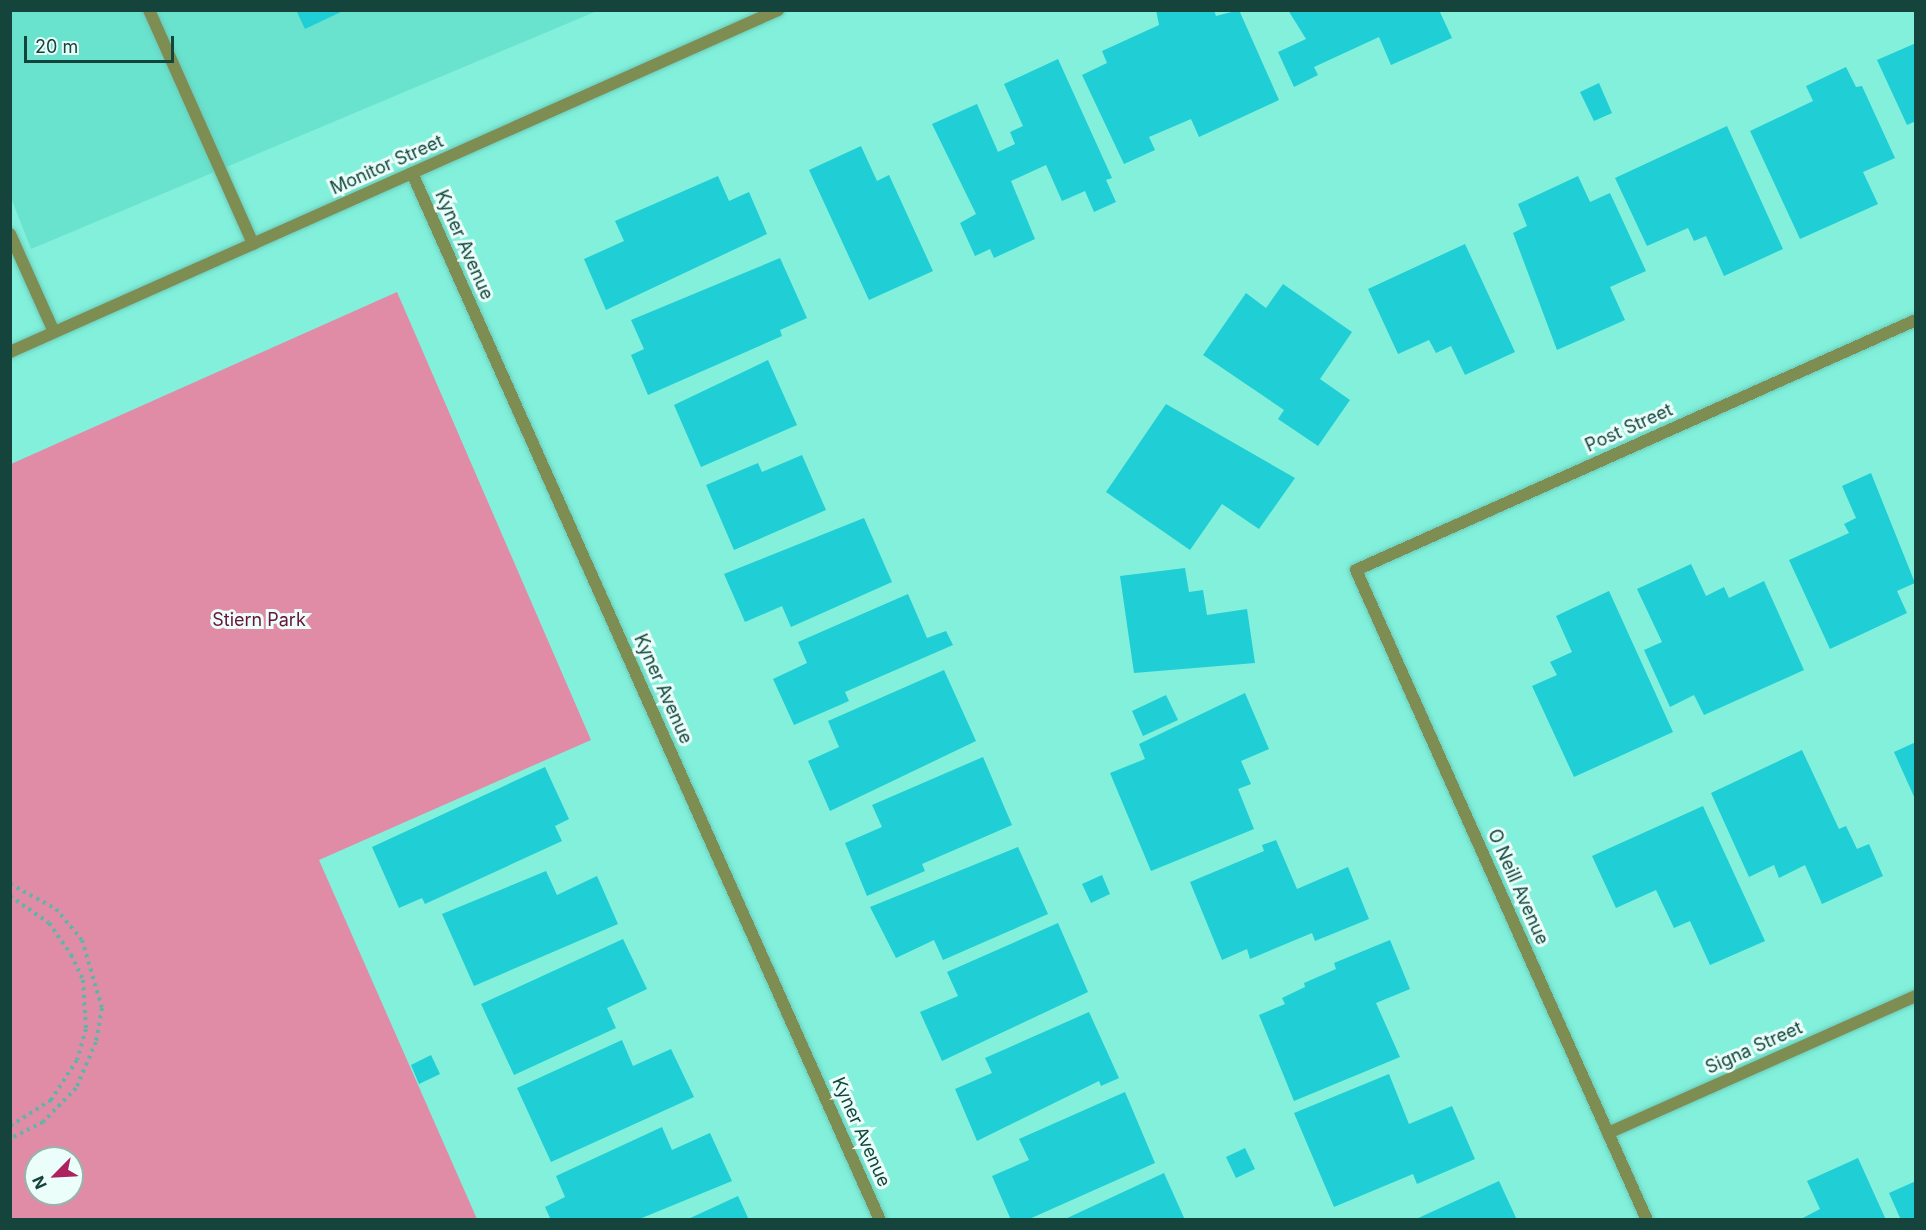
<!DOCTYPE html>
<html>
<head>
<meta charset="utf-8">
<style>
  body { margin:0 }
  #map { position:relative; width:1926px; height:1230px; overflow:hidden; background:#82f0db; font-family:Inter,sans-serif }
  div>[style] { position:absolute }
  .built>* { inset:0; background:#69e3ce }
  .green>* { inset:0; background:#e08ca6 }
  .building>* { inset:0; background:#20ced6 }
  .path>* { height:4px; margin-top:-2px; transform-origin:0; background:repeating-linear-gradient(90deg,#5db6a5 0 3px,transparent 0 7.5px) }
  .roads { filter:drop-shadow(0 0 2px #6acab8) drop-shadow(0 0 2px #6acab8) }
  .service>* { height:12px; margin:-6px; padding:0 6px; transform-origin:6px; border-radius:6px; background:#7e8d52 }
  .minor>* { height:12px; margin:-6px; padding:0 6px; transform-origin:6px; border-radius:6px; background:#7e8d52 }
  .tertiary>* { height:12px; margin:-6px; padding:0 6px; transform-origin:6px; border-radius:6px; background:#7e8d52 }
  span { translate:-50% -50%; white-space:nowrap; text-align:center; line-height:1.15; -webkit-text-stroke:6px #ebfefa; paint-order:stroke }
  .street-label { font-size:18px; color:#14443c }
  .park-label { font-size:18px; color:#6c1239 }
  .frame { position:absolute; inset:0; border:12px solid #14443c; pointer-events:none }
  .north { position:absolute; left:24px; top:1146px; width:60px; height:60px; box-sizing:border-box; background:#ebfefa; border:2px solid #95b4ae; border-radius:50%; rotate:246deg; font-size:16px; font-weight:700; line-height:24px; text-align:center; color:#14443c }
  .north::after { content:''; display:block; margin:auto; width:21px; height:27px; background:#ad215f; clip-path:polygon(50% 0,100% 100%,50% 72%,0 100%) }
  .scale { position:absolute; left:24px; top:36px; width:150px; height:27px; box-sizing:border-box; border:3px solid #14443c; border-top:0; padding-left:8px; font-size:18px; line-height:21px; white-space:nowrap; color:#14443c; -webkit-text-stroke:4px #ebfefa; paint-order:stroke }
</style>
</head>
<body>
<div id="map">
  <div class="built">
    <div style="clip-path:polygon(11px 11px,597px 11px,31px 249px,11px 198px)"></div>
  </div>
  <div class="green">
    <div style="clip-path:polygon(evenodd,397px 292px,591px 740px,319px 860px,477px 1219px,11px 1219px,11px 464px,397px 292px,36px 1158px,72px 1158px,72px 1194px,36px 1194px,36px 1158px)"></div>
  </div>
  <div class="building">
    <div style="clip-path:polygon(296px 10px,345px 10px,305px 29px)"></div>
    <div style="clip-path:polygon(1156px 10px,1214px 10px,1216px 16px,1239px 10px,1279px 100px,1199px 137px,1191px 119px,1149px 137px,1155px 150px,1124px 164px,1082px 75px,1107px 63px,1102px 51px,1159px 25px)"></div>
    <div style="clip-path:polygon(1288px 10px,1439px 10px,1452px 38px,1391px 65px,1379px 37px,1314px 67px,1318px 75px,1294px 87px,1278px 52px,1306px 39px)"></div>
    <div style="clip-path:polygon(1916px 43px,1916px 121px,1907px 125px,1877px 60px)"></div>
    <div style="clip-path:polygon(1058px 59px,1112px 178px,1106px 180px,1116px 202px,1094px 212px,1085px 191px,1062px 201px,1046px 165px,1011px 181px,1035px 239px,994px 258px,990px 249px,975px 256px,960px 223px,976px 214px,932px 124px,977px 104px,998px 152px,1015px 144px,1010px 132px,1023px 126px,1004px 84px)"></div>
    <div style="clip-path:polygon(1846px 67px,1856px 87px,1862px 86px,1895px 158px,1863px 172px,1878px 204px,1800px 239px,1750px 131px,1813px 101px,1806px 86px)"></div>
    <div style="clip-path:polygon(1599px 83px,1612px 113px,1594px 121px,1580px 92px)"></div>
    <div style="clip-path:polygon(1727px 126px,1783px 249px,1724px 276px,1706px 236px,1694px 241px,1688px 228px,1647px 246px,1615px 178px)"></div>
    <div style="clip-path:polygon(861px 146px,877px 181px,889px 175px,933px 271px,869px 300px,809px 170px)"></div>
    <div style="clip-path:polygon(718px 176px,729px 201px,749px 192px,767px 234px,606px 310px,584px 259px,624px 241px,615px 221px)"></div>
    <div style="clip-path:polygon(1578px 176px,1590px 202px,1610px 193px,1646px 271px,1610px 287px,1625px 320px,1557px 350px,1513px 233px,1527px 226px,1518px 204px)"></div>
    <div style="clip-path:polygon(1465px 244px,1515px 352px,1465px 375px,1451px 346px,1436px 353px,1429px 340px,1398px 354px,1368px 289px)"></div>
    <div style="clip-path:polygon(780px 258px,807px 318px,780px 330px,782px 336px,648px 395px,631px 355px,644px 349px,631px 320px)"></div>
    <div style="clip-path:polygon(1283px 284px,1352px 332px,1320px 379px,1350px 400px,1318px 446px,1278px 419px,1284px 410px,1203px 355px,1246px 293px,1266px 308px)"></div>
    <div style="clip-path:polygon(768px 360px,797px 425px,701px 467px,674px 405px)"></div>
    <div style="clip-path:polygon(1166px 404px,1295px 478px,1259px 529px,1222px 504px,1190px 550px,1106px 492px)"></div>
    <div style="clip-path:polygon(802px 455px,826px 510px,734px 550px,706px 485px,758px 463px,762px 472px)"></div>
    <div style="clip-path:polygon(1871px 473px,1915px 583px,1897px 591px,1907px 613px,1830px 649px,1789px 560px,1849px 533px,1844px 524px,1856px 518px,1842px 486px)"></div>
    <div style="clip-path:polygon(864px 518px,892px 582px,791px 627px,782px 606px,745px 622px,724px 574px)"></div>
    <div style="clip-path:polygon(1691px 564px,1706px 596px,1724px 587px,1729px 598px,1764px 581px,1804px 670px,1704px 715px,1694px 695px,1670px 707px,1644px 650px,1662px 642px,1637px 589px)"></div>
    <div style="clip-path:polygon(1185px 568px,1189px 592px,1203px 590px,1207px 615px,1247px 609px,1255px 663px,1134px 673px,1120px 576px)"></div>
    <div style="clip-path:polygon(1609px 591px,1673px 732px,1574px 777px,1532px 686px,1557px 675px,1550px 662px,1572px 652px,1556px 616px)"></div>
    <div style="clip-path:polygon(908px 594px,927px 638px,946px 631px,953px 645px,845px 692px,849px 701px,794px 725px,773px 679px,807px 663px,798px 642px)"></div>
    <div style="clip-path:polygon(944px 670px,976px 741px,830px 811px,808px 761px,839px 747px,828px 721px)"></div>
    <div style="clip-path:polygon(1245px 693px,1269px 749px,1241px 761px,1251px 784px,1238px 789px,1254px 829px,1151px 871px,1110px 773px,1145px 759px,1139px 744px)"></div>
    <div style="clip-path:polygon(1166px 695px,1178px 720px,1143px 736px,1132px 711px)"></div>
    <div style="clip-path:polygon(1916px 742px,1916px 801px,1894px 752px)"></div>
    <div style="clip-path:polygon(1802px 750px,1839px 829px,1846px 826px,1857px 849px,1869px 844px,1883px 876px,1822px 904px,1805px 865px,1779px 878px,1774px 865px,1749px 877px,1711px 793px)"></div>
    <div style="clip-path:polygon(983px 757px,1012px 825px,922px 864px,925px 871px,867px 896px,845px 843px,882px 827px,872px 805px)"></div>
    <div style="clip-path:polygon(545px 767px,569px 819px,555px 826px,562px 841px,425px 904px,422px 898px,399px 908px,372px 847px)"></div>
    <div style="clip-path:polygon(1703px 806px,1765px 941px,1710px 965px,1690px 921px,1674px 928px,1656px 890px,1616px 908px,1592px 856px)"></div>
    <div style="clip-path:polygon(1276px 840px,1297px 889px,1348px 867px,1369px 919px,1315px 941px,1312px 933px,1250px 959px,1247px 949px,1222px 960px,1190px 882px,1264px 851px,1262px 845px)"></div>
    <div style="clip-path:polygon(1018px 847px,1048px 914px,943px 960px,934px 940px,896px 958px,870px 907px)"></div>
    <div style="clip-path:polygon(546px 871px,557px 895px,597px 876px,618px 924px,474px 986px,442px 914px)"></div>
    <div style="clip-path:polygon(1102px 875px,1110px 894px,1091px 903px,1082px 884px)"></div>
    <div style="clip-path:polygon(1058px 923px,1088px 992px,942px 1061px,920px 1012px,958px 996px,947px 972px)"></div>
    <div style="clip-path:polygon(623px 939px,647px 989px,607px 1008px,616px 1028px,514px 1075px,481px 1004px)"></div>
    <div style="clip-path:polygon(1390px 940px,1410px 989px,1376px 1003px,1400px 1057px,1294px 1101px,1259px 1015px,1285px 1004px,1282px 998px,1305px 987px,1304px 983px,1336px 969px,1334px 963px)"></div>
    <div style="clip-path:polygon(1089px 1012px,1119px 1078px,1101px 1086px,1099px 1081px,977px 1141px,955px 1089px,992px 1073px,985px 1058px)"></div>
    <div style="clip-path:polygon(622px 1040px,633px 1066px,671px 1049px,694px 1097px,551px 1162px,517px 1088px)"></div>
    <div style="clip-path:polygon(431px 1055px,440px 1074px,419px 1084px,411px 1065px)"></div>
    <div style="clip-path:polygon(1389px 1074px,1409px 1124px,1452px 1106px,1475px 1159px,1417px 1184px,1413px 1174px,1334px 1207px,1294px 1113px)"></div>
    <div style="clip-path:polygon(1125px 1092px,1155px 1163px,1027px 1220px,1011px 1220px,992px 1176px,1029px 1160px,1019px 1139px)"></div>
    <div style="clip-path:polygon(662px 1127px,672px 1150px,710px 1133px,732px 1181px,637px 1220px,551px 1220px,545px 1207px,565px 1197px,556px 1176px)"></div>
    <div style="clip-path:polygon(1245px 1148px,1255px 1169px,1236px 1178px,1226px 1157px)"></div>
    <div style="clip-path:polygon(1858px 1158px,1886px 1220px,1799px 1220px,1820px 1209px,1807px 1181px)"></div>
    <div style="clip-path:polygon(1164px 1173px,1185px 1220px,1063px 1220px)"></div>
    <div style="clip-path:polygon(1499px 1181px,1517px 1220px,1414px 1220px)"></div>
    <div style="clip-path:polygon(1916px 1181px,1916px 1220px,1901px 1220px,1889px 1193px)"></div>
    <div style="clip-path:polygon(738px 1196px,749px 1220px,686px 1220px)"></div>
  </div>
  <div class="path">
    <div style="left:10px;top:884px;width:52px;rotate:28.5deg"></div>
    <div style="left:56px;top:909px;width:40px;rotate:50deg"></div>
    <div style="left:82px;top:940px;width:71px;rotate:73.6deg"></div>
    <div style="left:102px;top:1008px;width:35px;rotate:100deg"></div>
    <div style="left:96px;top:1042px;width:50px;rotate:113.5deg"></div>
    <div style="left:76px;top:1088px;width:47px;rotate:134.1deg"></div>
    <div style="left:43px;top:1122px;width:37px;rotate:153deg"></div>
    <div style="left:10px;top:896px;width:47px;rotate:34.7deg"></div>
    <div style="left:49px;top:923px;width:39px;rotate:55deg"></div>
    <div style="left:71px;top:955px;width:28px;rotate:64deg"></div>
    <div style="left:83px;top:980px;width:49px;rotate:86.5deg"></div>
    <div style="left:86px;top:1029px;width:32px;rotate:106deg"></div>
    <div style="left:77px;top:1060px;width:48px;rotate:123deg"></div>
    <div style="left:51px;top:1100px;width:49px;rotate:147.6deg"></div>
  </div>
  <div class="roads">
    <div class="service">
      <div style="left:149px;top:10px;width:256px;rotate:66deg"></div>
    </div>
    <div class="minor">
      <div style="left:412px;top:173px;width:1147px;rotate:65.92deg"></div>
      <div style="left:10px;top:234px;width:107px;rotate:65.8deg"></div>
      <div style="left:1608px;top:1133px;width:337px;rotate:-24deg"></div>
      <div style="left:1647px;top:1220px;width:712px;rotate:-114.12deg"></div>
      <div style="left:1356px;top:570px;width:613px;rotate:-24.06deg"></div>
    </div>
    <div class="tertiary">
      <div style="left:10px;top:352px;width:841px;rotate:-24deg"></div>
    </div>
  </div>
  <div class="street-label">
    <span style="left:387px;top:165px;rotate:-24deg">Monitor Street</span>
    <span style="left:464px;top:245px;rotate:66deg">Kyner Avenue</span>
    <span style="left:1629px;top:428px;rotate:-24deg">Post Street</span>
    <span style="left:663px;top:689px;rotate:66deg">Kyner Avenue</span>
    <span style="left:1518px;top:887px;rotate:66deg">O Neill Avenue</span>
    <span style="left:1754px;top:1048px;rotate:-24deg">Signa Street</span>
    <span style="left:861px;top:1132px;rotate:66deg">Kyner Avenue</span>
  </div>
  <div class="park-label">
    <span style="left:259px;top:620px">Stiern Park</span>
  </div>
  <div class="frame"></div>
  <div class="north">N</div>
  <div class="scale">20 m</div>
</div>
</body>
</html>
